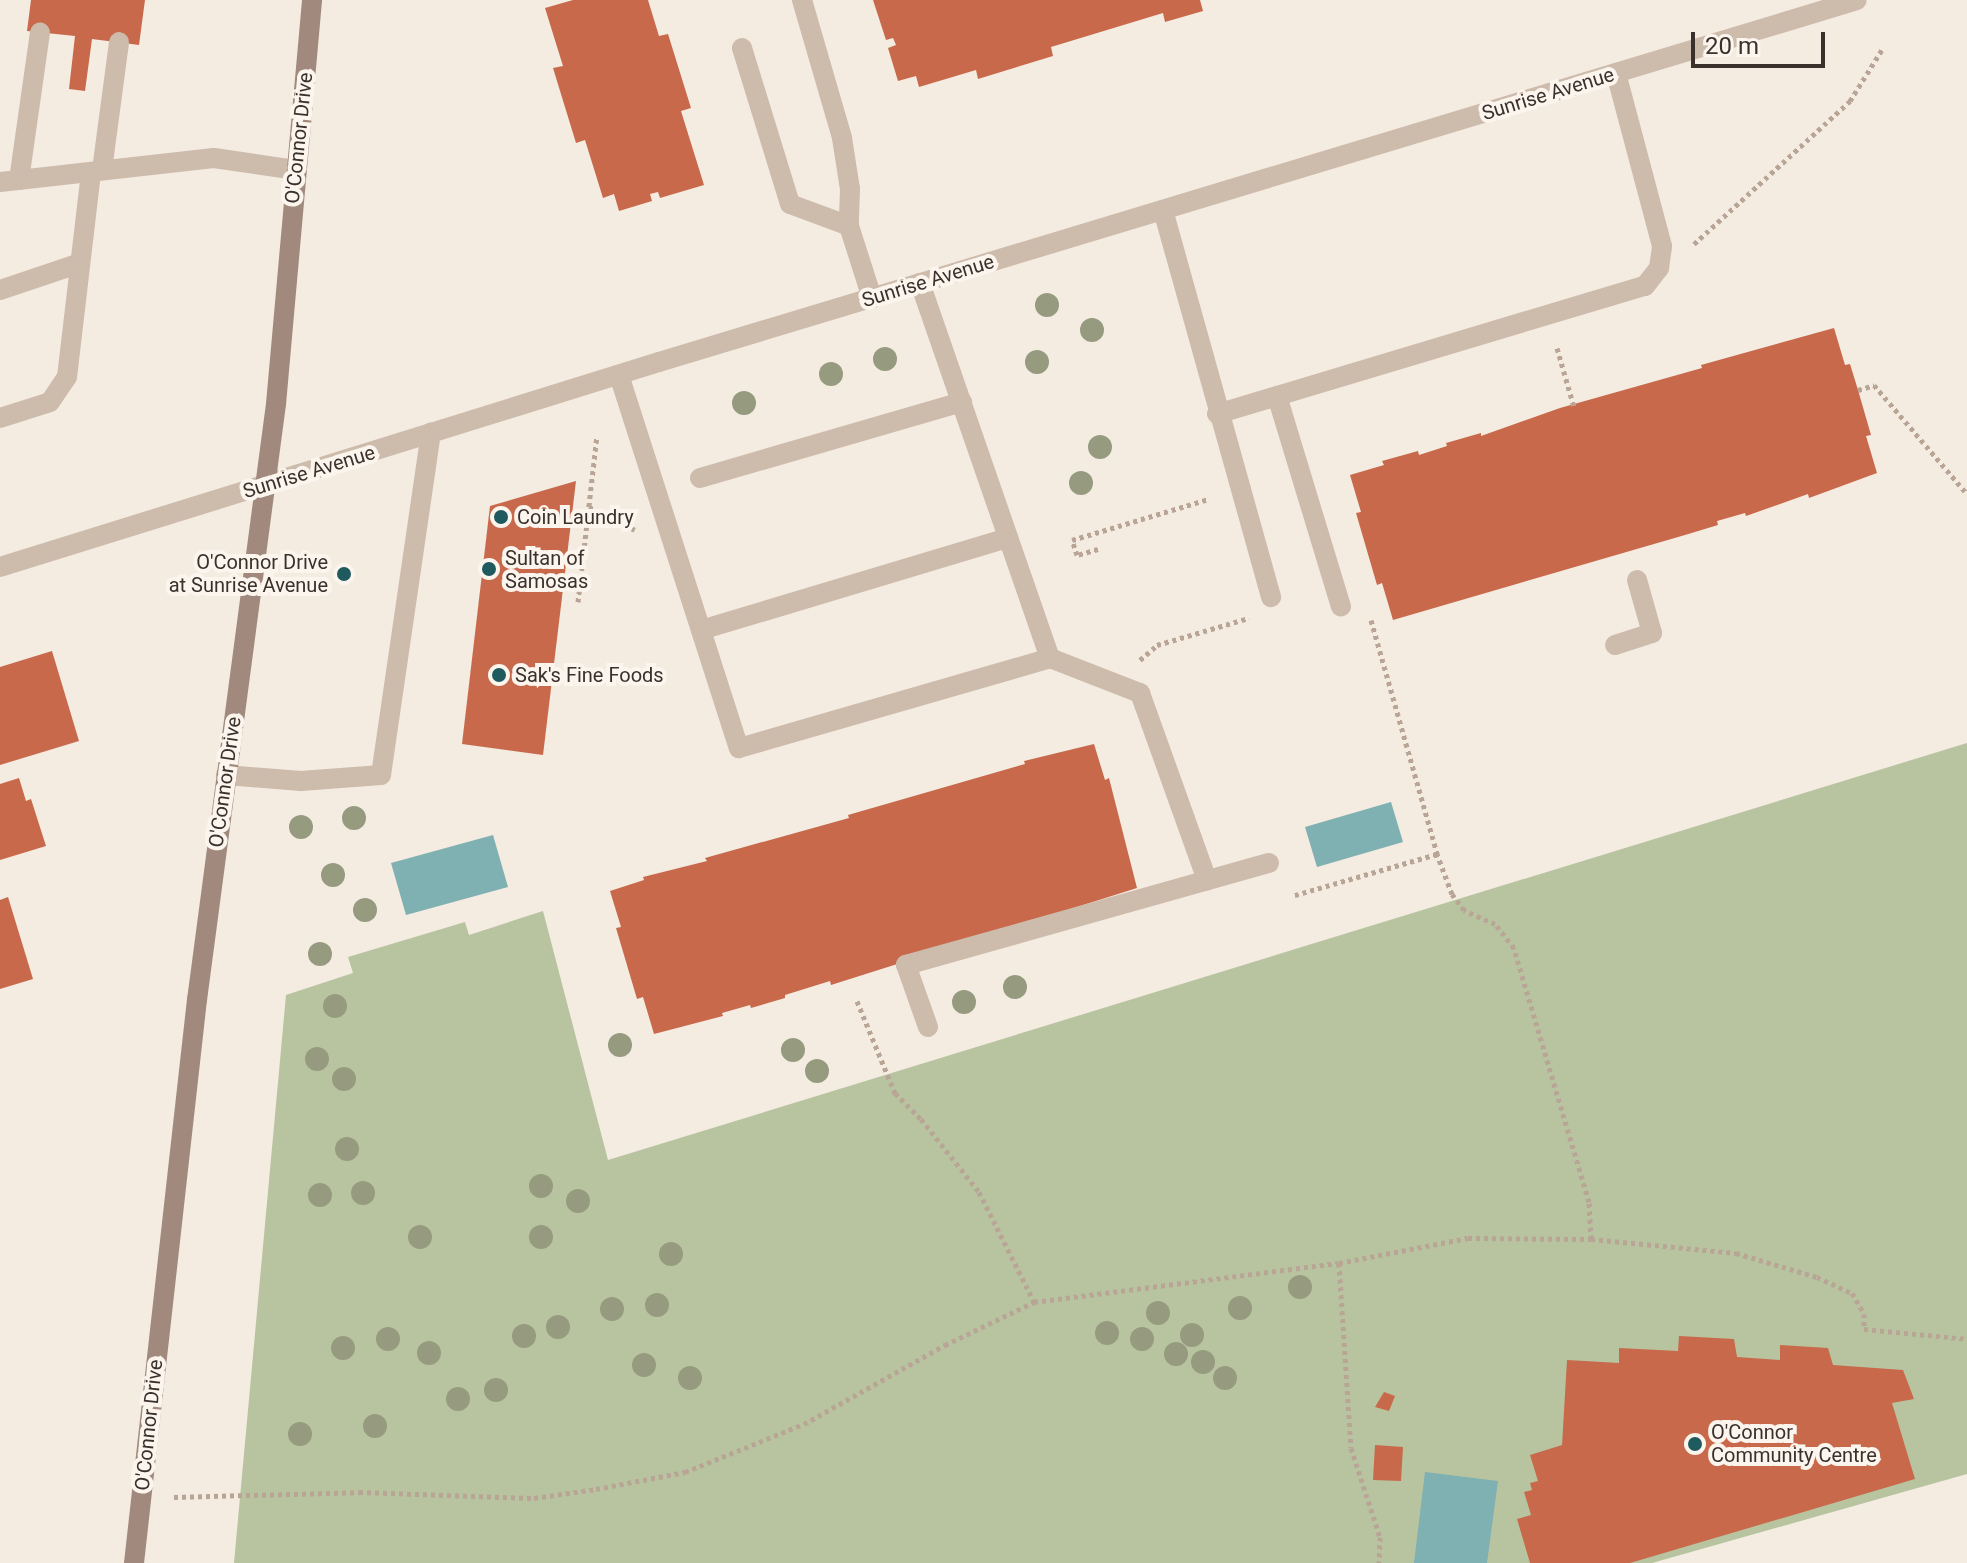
<!DOCTYPE html>
<html>
<head>
<meta charset="utf-8">
<style>
  body { margin:0 }
  #map { position:relative; width:1967px; height:1563px; overflow:hidden; background:#f4ebe1; font-family:Roboto,sans-serif }
  div>[style] { position:absolute }
  .green>* { inset:0; background:#b8c4a0 }
  .water>* { inset:0; background:#7fb0b2 }
  .building>* { inset:0; background:#c8694b }
  .path>* { height:5px; margin-top:-2.5px; transform-origin:0; background:repeating-linear-gradient(90deg,#b9a596 0 4px,transparent 0 8px) }
  .service>* { height:20px; margin:-10px; padding:0 10px; transform-origin:10px; border-radius:10px; background:#cdbbac }
  .minor>* { height:20px; margin:-10px; padding:0 10px; transform-origin:10px; border-radius:10px; background:#cdbbac }
  .secondary>* { height:20px; margin:-10px; padding:0 10px; transform-origin:10px; border-radius:10px; background:#a18a7d }
  .trees>* { width:24px; height:24px; margin:-12px; border-radius:50%; background:#969b7f }
  .dots>* { width:22px; height:22px; translate:-50% -50%; box-sizing:border-box; border:4px solid #fbf5ee; border-radius:50% }
  span { translate:-50% -50%; white-space:nowrap; text-align:center; line-height:1.15; -webkit-text-stroke:8px #fbf5ee; paint-order:stroke }
  .street-label { font-size:20px; color:#3b302b }
  .poi-label { font-size:20px; color:#3b302b }
  .left { translate:0 -50%; text-align:left }
  .right { translate:-100% -50%; text-align:right }
  .scale { position:absolute; left:1691px; top:32px; width:134px; height:36px; box-sizing:border-box; border:4px solid #3b302b; border-top:0; padding-left:10px; font-size:24px; line-height:28px; white-space:nowrap; color:#3b302b; -webkit-text-stroke:6px #fbf5ee; paint-order:stroke }
</style>
</head>
<body>
<div id="map">
  <div class="green">
    <div style="clip-path:polygon(1967px 743px,1967px 1474px,1652px 1563px,234px 1563px,286px 995px,353px 973px,348px 957px,465px 922px,469px 935px,543px 911px,608px 1160px)"></div>
  </div>
  <div class="water">
    <div style="clip-path:polygon(1391px 802px,1403px 842px,1317px 867px,1305px 827px)"></div>
    <div style="clip-path:polygon(493px 835px,508px 887px,406px 915px,391px 863px)"></div>
    <div style="clip-path:polygon(1425px 1472px,1498px 1481px,1487px 1563px,1414px 1563px)"></div>
  </div>
  <div class="building">
    <div style="clip-path:polygon(31px 0,145px 0,139px 45px,92px 39px,85px 91px,69px 89px,75px 36px,27px 31px)"></div>
    <div style="clip-path:polygon(573px 0,648px 0,659px 36px,668px 34px,691px 108px,681px 111px,704px 185px,660px 198px,658px 192px,650px 194px,652px 201px,619px 211px,614px 194px,603px 198px,585px 140px,576px 143px,553px 68px,563px 66px,545px 8px)"></div>
    <div style="clip-path:polygon(873px 0,1200px 0,1203px 11px,1165px 22px,1163px 13px,1051px 47px,1053px 56px,978px 79px,976px 70px,919px 87px,916px 76px,898px 81px,888px 48px,896px 45px,893px 38px,886px 40px)"></div>
    <div style="clip-path:polygon(1834px 328px,1845px 365px,1850px 364px,1858px 390px,1871px 435px,1866px 436px,1877px 473px,1809px 498px,1808px 494px,1746px 516px,1745px 513px,1717px 521px,1718px 525px,1685px 535px,1393px 620px,1382px 583px,1377px 585px,1356px 513px,1361px 512px,1350px 475px,1384px 465px,1382px 461px,1418px 451px,1419px 455px,1447px 446px,1446px 443px,1481px 433px,1481px 436px,1560px 408px,1702px 368px,1701px 365px)"></div>
    <div style="clip-path:polygon(576px 481px,543px 755px,462px 744px,490px 506px)"></div>
    <div style="clip-path:polygon(52px 651px,79px 741px,0 765px,0 667px)"></div>
    <div style="clip-path:polygon(1094px 744px,1105px 780px,1109px 778px,1137px 888px,831px 985px,830px 981px,785px 995px,785px 998px,751px 1008px,750px 1005px,722px 1013px,723px 1016px,654px 1034px,643px 997px,637px 999px,616px 928px,621px 927px,610px 891px,644px 880px,643px 877px,707px 861px,705px 858px,849px 818px,848px 815px,1025px 764px,1024px 761px)"></div>
    <div style="clip-path:polygon(19px 778px,26px 801px,31px 799px,46px 846px,0 860px,0 784px)"></div>
    <div style="clip-path:polygon(8px 897px,33px 979px,0 989px,0 900px)"></div>
    <div style="clip-path:polygon(1679px 1336px,1734px 1339px,1737px 1357px,1780px 1360px,1780px 1345px,1828px 1348px,1833px 1365px,1903px 1370px,1914px 1399px,1892px 1403px,1915px 1479px,1630px 1563px,1530px 1563px,1517px 1519px,1531px 1515px,1524px 1492px,1532px 1490px,1530px 1483px,1538px 1481px,1530px 1455px,1562px 1445px,1567px 1360px,1619px 1363px,1619px 1348px,1678px 1351px)"></div>
    <div style="clip-path:polygon(1384px 1392px,1395px 1396px,1389px 1411px,1375px 1407px)"></div>
    <div style="clip-path:polygon(1375px 1445px,1403px 1447px,1401px 1481px,1373px 1480px)"></div>
  </div>
  <div class="path">
    <div style="left:1694px;top:244px;width:212px;rotate:-42.5deg"></div>
    <div style="left:1850px;top:101px;width:62px;rotate:-58.1deg"></div>
    <div style="left:1557px;top:348px;width:61px;rotate:73.9deg"></div>
    <div style="left:1858px;top:390px;width:17px;rotate:-17deg"></div>
    <div style="left:1874px;top:385px;width:143px;rotate:49.5deg"></div>
    <div style="left:589px;top:507px;width:51px;rotate:26.6deg"></div>
    <div style="left:1098px;top:549px;width:22px;rotate:164deg"></div>
    <div style="left:1077px;top:555px;width:16px;rotate:-108deg"></div>
    <div style="left:1072px;top:540px;width:143px;rotate:-16.7deg"></div>
    <div style="left:578px;top:602px;width:167px;rotate:-83.5deg"></div>
    <div style="left:1371px;top:620px;width:243px;rotate:74.2deg"></div>
    <div style="left:1140px;top:660px;width:23px;rotate:-41deg"></div>
    <div style="left:1157px;top:645px;width:96px;rotate:-16.4deg"></div>
    <div style="left:857px;top:1001px;width:100px;rotate:67.6deg"></div>
    <div style="left:895px;top:1093px;width:37px;rotate:45deg"></div>
    <div style="left:921px;top:1119px;width:93px;rotate:51.5deg"></div>
    <div style="left:979px;top:1192px;width:123px;rotate:63.4deg"></div>
    <div style="left:1591px;top:1239px;width:146px;rotate:5.5deg"></div>
    <div style="left:1736px;top:1253px;width:84px;rotate:16.5deg"></div>
    <div style="left:1817px;top:1277px;width:38px;rotate:25deg"></div>
    <div style="left:1852px;top:1293px;width:24px;rotate:60deg"></div>
    <div style="left:1864px;top:1314px;width:15px;rotate:90deg"></div>
    <div style="left:1864px;top:1329px;width:103px;rotate:5.5deg"></div>
    <div style="left:1339px;top:1263px;width:185px;rotate:86.3deg"></div>
    <div style="left:1351px;top:1448px;width:94px;rotate:72deg"></div>
    <div style="left:1380px;top:1537px;width:26px;rotate:92deg"></div>
    <div style="left:174px;top:1497px;width:185px;rotate:-1.5deg"></div>
    <div style="left:359px;top:1492px;width:175px;rotate:2deg"></div>
    <div style="left:534px;top:1498px;width:63px;rotate:-8.3deg"></div>
    <div style="left:596px;top:1489px;width:91px;rotate:-10.8deg"></div>
    <div style="left:685px;top:1472px;width:128px;rotate:-22deg"></div>
    <div style="left:804px;top:1424px;width:162px;rotate:-29.3deg"></div>
    <div style="left:945px;top:1345px;width:99px;rotate:-25.8deg"></div>
    <div style="left:1034px;top:1302px;width:307px;rotate:-7.3deg"></div>
    <div style="left:1339px;top:1263px;width:131px;rotate:-11deg"></div>
    <div style="left:1468px;top:1238px;width:123px;rotate:0.5deg"></div>
    <div style="left:1591px;top:1239px;width:37px;rotate:-93deg"></div>
    <div style="left:1589px;top:1202px;width:265px;rotate:-106.5deg"></div>
    <div style="left:1514px;top:948px;width:31px;rotate:-128deg"></div>
    <div style="left:1495px;top:924px;width:34px;rotate:-156deg"></div>
    <div style="left:1464px;top:910px;width:20px;rotate:-127deg"></div>
    <div style="left:1452px;top:894px;width:43px;rotate:-110.6deg"></div>
    <div style="left:1437px;top:854px;width:148px;rotate:163.9deg"></div>
  </div>
  <div class="service">
    <div style="left:802px;top:0;width:144px;rotate:73.8deg"></div>
    <div style="left:842px;top:138px;width:52px;rotate:81.1deg"></div>
    <div style="left:850px;top:189px;width:37px;rotate:92deg"></div>
    <div style="left:849px;top:226px;width:76px;rotate:72.3deg"></div>
    <div style="left:742px;top:48px;width:163px;rotate:72.9deg"></div>
    <div style="left:790px;top:204px;width:63px;rotate:20.4deg"></div>
    <div style="left:102px;top:170px;width:129px;rotate:-82.4deg"></div>
    <div style="left:19px;top:180px;width:149px;rotate:-81.9deg"></div>
    <div style="left:0;top:182px;width:215px;rotate:-6.4deg"></div>
    <div style="left:214px;top:158px;width:82px;rotate:8.4deg"></div>
    <div style="left:1163px;top:210px;width:402px;rotate:74.4deg"></div>
    <div style="left:920px;top:283px;width:397px;rotate:70.9deg"></div>
    <div style="left:1050px;top:658px;width:97px;rotate:21.3deg"></div>
    <div style="left:1140px;top:693px;width:199px;rotate:70.3deg"></div>
    <div style="left:0;top:290px;width:84px;rotate:-18.6deg"></div>
    <div style="left:619px;top:375px;width:392px;rotate:72.2deg"></div>
    <div style="left:739px;top:748px;width:324px;rotate:-16.1deg"></div>
    <div style="left:1277px;top:396px;width:220px;rotate:73.1deg"></div>
    <div style="left:1217px;top:414px;width:447px;rotate:-16.7deg"></div>
    <div style="left:1645px;top:286px;width:23px;rotate:-52deg"></div>
    <div style="left:1659px;top:268px;width:22px;rotate:-82deg"></div>
    <div style="left:1662px;top:246px;width:179px;rotate:-104.9deg"></div>
    <div style="left:0;top:418px;width:52px;rotate:-17.7deg"></div>
    <div style="left:50px;top:402px;width:30px;rotate:-56deg"></div>
    <div style="left:67px;top:377px;width:206px;rotate:-83.3deg"></div>
    <div style="left:700px;top:478px;width:273px;rotate:-16.2deg"></div>
    <div style="left:701px;top:630px;width:320px;rotate:-16.7deg"></div>
    <div style="left:1615px;top:645px;width:39px;rotate:-18deg"></div>
    <div style="left:1652px;top:633px;width:55px;rotate:-105.8deg"></div>
    <div style="left:226px;top:775px;width:75px;rotate:4.6deg"></div>
    <div style="left:301px;top:781px;width:80px;rotate:-4.3deg"></div>
    <div style="left:381px;top:775px;width:346px;rotate:-81.7deg"></div>
    <div style="left:928px;top:1027px;width:66px;rotate:-109.5deg"></div>
    <div style="left:906px;top:965px;width:377px;rotate:-15.7deg"></div>
  </div>
  <div class="minor">
    <div style="left:0;top:567px;width:690px;rotate:-17.28deg"></div>
    <div style="left:659px;top:362px;width:1251px;rotate:-16.81deg"></div>
  </div>
  <div class="secondary">
    <div style="left:134px;top:1563px;width:567px;rotate:-83.62deg"></div>
    <div style="left:197px;top:1000px;width:601px;rotate:-82.45deg"></div>
    <div style="left:276px;top:404px;width:406px;rotate:-84.9deg"></div>
  </div>
  <div class="trees">
    <div style="left:1047px;top:305px"></div>
    <div style="left:1092px;top:330px"></div>
    <div style="left:885px;top:359px"></div>
    <div style="left:1037px;top:362px"></div>
    <div style="left:831px;top:374px"></div>
    <div style="left:744px;top:403px"></div>
    <div style="left:1100px;top:447px"></div>
    <div style="left:1081px;top:483px"></div>
    <div style="left:354px;top:818px"></div>
    <div style="left:301px;top:827px"></div>
    <div style="left:333px;top:875px"></div>
    <div style="left:365px;top:910px"></div>
    <div style="left:320px;top:954px"></div>
    <div style="left:1015px;top:987px"></div>
    <div style="left:964px;top:1002px"></div>
    <div style="left:335px;top:1006px"></div>
    <div style="left:620px;top:1045px"></div>
    <div style="left:793px;top:1050px"></div>
    <div style="left:317px;top:1059px"></div>
    <div style="left:817px;top:1071px"></div>
    <div style="left:344px;top:1079px"></div>
    <div style="left:347px;top:1149px"></div>
    <div style="left:541px;top:1186px"></div>
    <div style="left:363px;top:1193px"></div>
    <div style="left:320px;top:1195px"></div>
    <div style="left:578px;top:1201px"></div>
    <div style="left:420px;top:1237px"></div>
    <div style="left:541px;top:1237px"></div>
    <div style="left:671px;top:1254px"></div>
    <div style="left:1300px;top:1287px"></div>
    <div style="left:657px;top:1305px"></div>
    <div style="left:1240px;top:1308px"></div>
    <div style="left:612px;top:1309px"></div>
    <div style="left:1158px;top:1313px"></div>
    <div style="left:558px;top:1327px"></div>
    <div style="left:1107px;top:1333px"></div>
    <div style="left:1192px;top:1335px"></div>
    <div style="left:524px;top:1336px"></div>
    <div style="left:388px;top:1339px"></div>
    <div style="left:1142px;top:1339px"></div>
    <div style="left:343px;top:1348px"></div>
    <div style="left:429px;top:1353px"></div>
    <div style="left:1176px;top:1354px"></div>
    <div style="left:1203px;top:1362px"></div>
    <div style="left:644px;top:1365px"></div>
    <div style="left:690px;top:1378px"></div>
    <div style="left:1225px;top:1378px"></div>
    <div style="left:496px;top:1390px"></div>
    <div style="left:458px;top:1399px"></div>
    <div style="left:375px;top:1426px"></div>
    <div style="left:300px;top:1434px"></div>
  </div>
  <div class="dots">
    <div style="left:501px;top:517px;background:#1f5a5e"></div>
    <div style="left:489px;top:569px;background:#1f5a5e"></div>
    <div style="left:344px;top:574px;background:#1f5a5e"></div>
    <div style="left:499px;top:675px;background:#1f5a5e"></div>
    <div style="left:1695px;top:1444px;background:#1f5a5e"></div>
  </div>
  <div class="street-label">
    <span style="left:1548px;top:94px;rotate:-17deg">Sunrise Avenue</span>
    <span style="left:299px;top:138px;rotate:-84deg">O'Connor Drive</span>
    <span style="left:928px;top:281px;rotate:-17deg">Sunrise Avenue</span>
    <span style="left:309px;top:472px;rotate:-17deg">Sunrise Avenue</span>
    <span style="left:225px;top:782px;rotate:-82deg">O'Connor Drive</span>
    <span style="left:149px;top:1425px;rotate:-84deg">O'Connor Drive</span>
  </div>
  <div class="poi-label">
    <span class="left" style="left:517px;top:517px">Coin Laundry</span>
    <span class="left" style="left:505px;top:570px">Sultan of<br>Samosas</span>
    <span class="right" style="left:328px;top:574px">O'Connor Drive<br>at Sunrise Avenue</span>
    <span class="left" style="left:515px;top:675px">Sak's Fine Foods</span>
    <span class="left" style="left:1711px;top:1444px">O'Connor<br>Community Centre</span>
  </div>
  <div class="scale">20 m</div>
</div>
</body>
</html>
